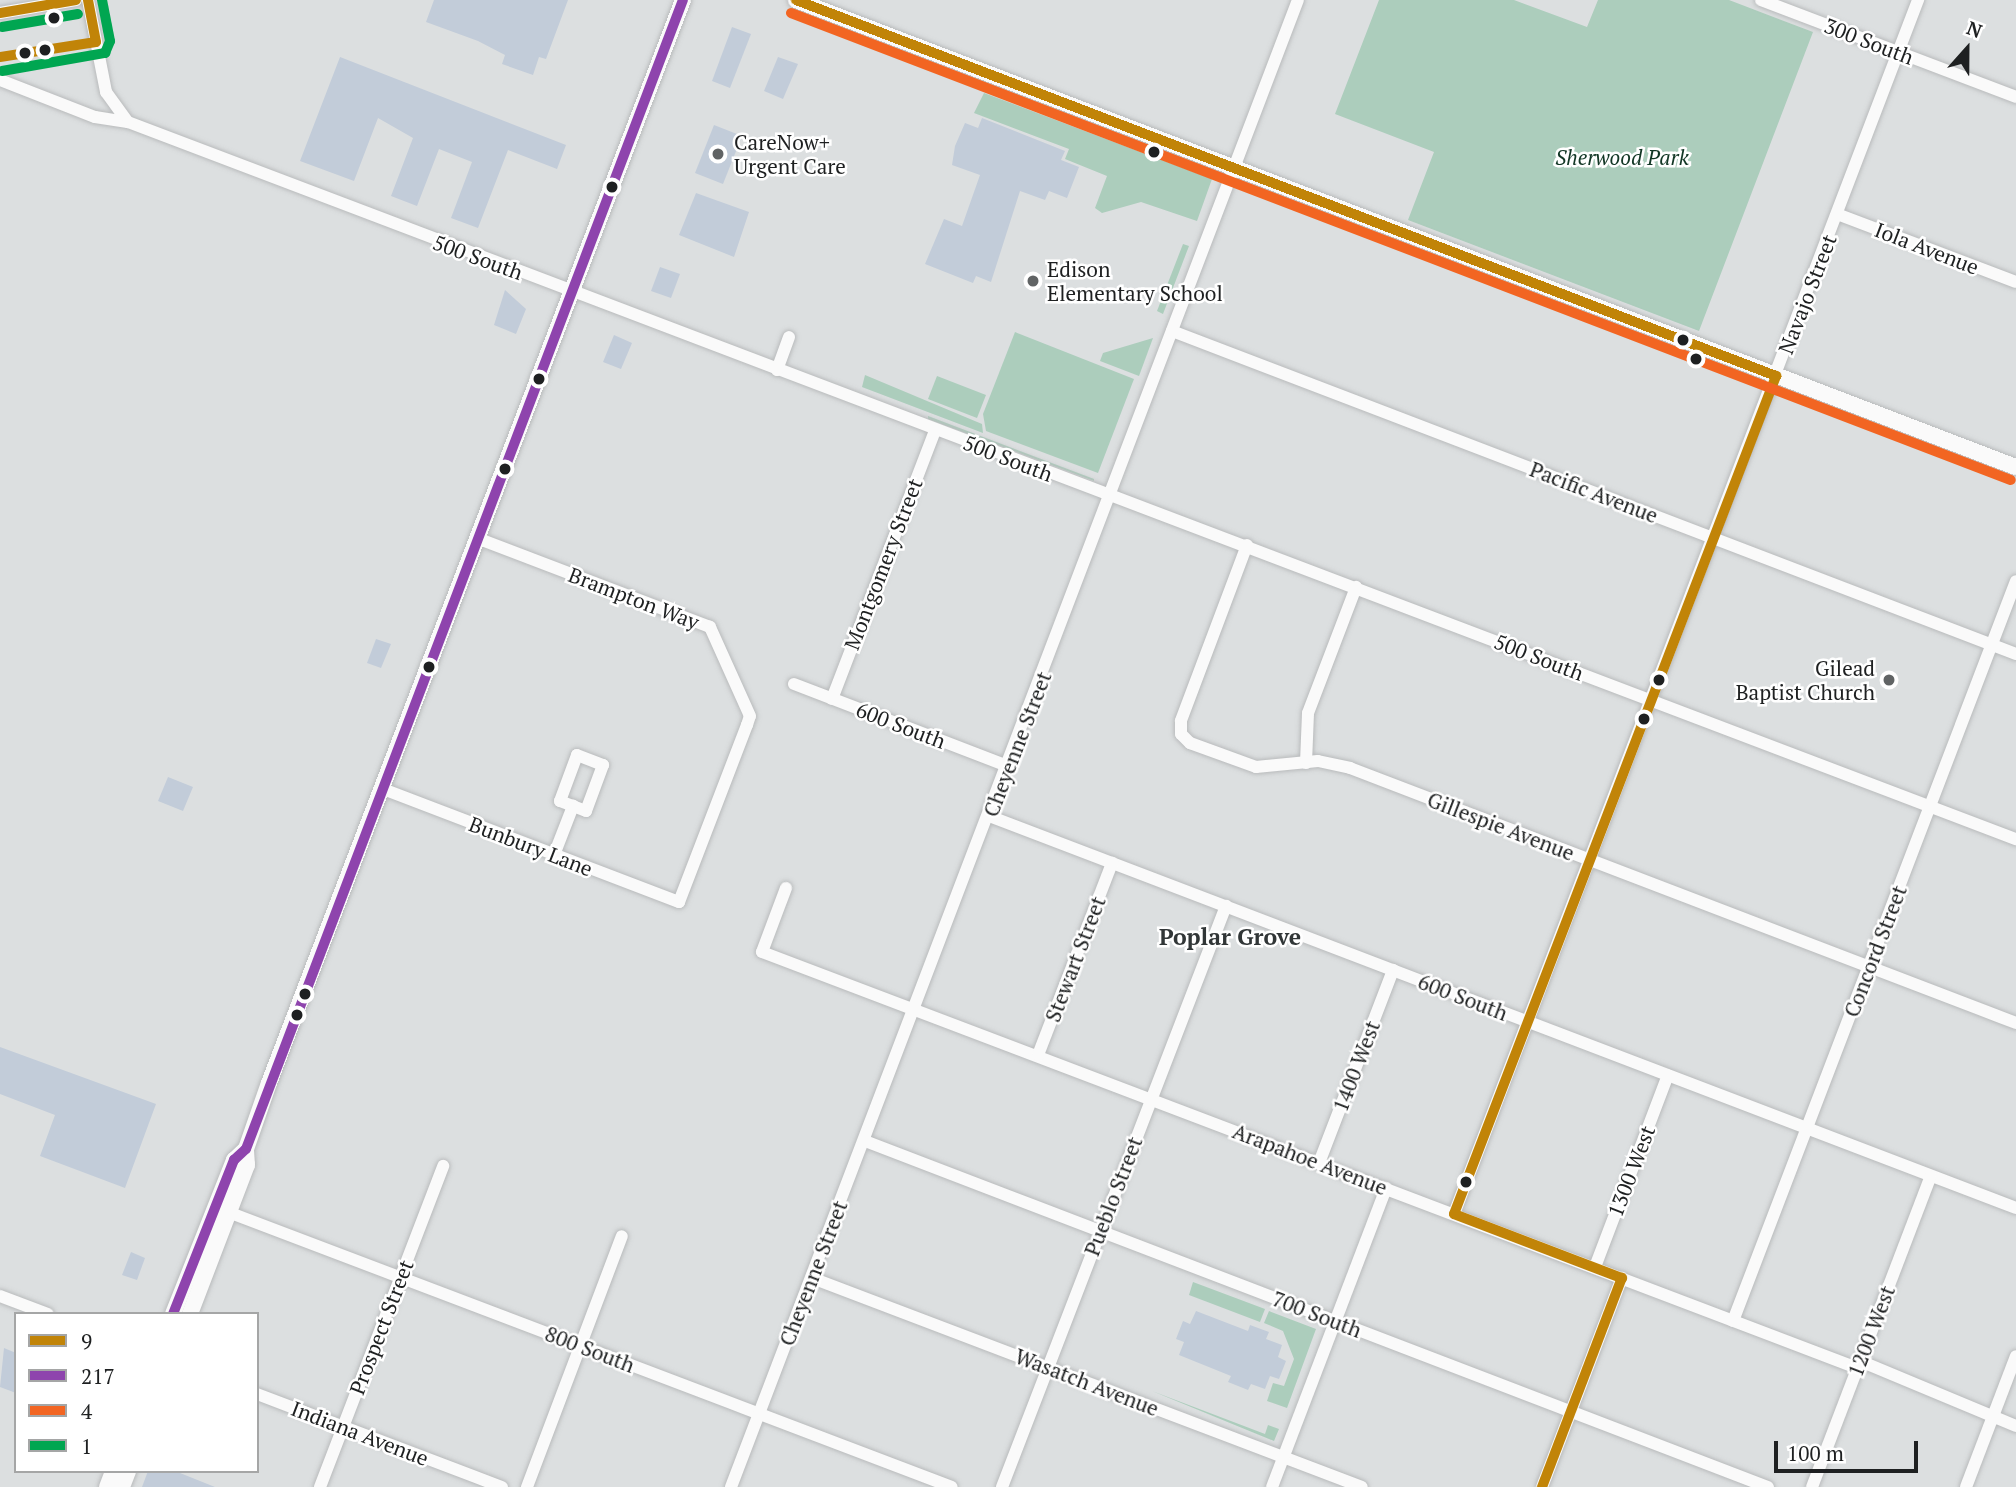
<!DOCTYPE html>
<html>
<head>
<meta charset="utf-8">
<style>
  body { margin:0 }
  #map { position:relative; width:2016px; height:1487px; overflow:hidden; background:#dcdfe0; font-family:"PT Serif",serif }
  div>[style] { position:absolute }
  .green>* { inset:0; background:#accdbc }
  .building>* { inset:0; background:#c2ccd9 }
  .roads { filter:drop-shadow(0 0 2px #b9bbbc) drop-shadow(0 0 2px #b9bbbc) }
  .minor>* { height:12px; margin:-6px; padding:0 6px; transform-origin:6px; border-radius:6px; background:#fafafa }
  .major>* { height:16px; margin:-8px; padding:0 8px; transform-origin:8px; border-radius:8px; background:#fafafa }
  .bus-1>* { height:10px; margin:-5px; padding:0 5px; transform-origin:5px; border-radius:5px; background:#c18408 }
  .bus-2>* { height:10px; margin:-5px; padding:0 5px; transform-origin:5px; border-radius:5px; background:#8e44ad }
  .bus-3>* { height:10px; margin:-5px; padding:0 5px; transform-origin:5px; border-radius:5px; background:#f26522 }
  .bus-4>* { height:10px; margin:-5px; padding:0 5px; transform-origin:5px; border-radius:5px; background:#00a651 }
  .dots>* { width:19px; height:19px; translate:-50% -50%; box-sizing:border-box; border:4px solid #fff; border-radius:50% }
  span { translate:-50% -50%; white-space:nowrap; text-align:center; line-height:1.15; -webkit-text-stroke:5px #fff; paint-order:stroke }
  .street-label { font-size:21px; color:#1e2021 }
  .poi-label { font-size:21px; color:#1e2021 }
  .left { translate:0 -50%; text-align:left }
  .right { translate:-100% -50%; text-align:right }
  .park-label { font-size:21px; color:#123725; font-style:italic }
  .neighbourhood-label { font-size:23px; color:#313637; font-weight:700 }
  .legend { position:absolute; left:14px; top:1312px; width:245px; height:161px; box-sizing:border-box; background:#fff; border:2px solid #a5a6a6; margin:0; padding:9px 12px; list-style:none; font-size:21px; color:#1e2021 }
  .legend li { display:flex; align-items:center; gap:14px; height:35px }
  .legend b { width:35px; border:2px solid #a5a6a6 }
  .north { position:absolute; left:1932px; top:14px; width:70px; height:70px; -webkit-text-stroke:5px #fff; paint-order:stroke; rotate:21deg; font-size:19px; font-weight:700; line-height:28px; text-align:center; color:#1e2021 }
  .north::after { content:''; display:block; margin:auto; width:24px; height:32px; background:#1e2021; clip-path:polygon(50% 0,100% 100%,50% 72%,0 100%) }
  .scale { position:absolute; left:1774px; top:1441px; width:144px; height:32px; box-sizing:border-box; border:4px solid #1e2021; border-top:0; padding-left:9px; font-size:21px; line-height:24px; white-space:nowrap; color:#1e2021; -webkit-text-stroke:5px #fff; paint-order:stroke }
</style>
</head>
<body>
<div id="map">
  <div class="green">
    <div style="clip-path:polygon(1379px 0,1514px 0,1587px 27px,1598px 0,1729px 0,1813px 32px,1699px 331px,1408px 220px,1434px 152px,1335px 114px)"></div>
    <div style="clip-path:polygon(984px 93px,1212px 179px,1197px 221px,1141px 202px,1102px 213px,1095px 208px,1107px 176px,1065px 159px,1069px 149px,974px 113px)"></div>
    <div style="clip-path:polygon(1183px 244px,1189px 246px,1163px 314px,1157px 311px)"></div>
    <div style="clip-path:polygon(1015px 332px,1134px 379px,1098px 473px,986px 431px,983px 414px)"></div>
    <div style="clip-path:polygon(1153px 338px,1139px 376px,1100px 361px,1103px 353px)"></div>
    <div style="clip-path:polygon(865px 375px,982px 424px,983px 433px,862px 387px)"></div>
    <div style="clip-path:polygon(937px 376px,986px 395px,977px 418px,928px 399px)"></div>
    <div style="clip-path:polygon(928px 416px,1094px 479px,1094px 481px,928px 419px)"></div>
    <div style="clip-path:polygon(1193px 1282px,1265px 1309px,1260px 1322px,1189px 1295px)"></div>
    <div style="clip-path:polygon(1269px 1311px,1316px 1329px,1287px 1408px,1267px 1401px,1273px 1383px,1284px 1386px,1294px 1359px,1283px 1331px,1264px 1323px)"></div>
    <div style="clip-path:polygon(1152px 1391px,1265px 1434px,1268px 1425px,1279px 1429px,1274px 1441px)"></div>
  </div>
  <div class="building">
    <div style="clip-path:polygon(434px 0,568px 0,546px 59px,539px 57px,533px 75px,502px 64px,505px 55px,478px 41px,426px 22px)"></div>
    <div style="clip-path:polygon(732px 27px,751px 34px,730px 88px,712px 81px)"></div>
    <div style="clip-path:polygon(340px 57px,566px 145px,557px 169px,508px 150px,478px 228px,451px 218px,472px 162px,439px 149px,417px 206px,391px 196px,413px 138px,378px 118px,354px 181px,300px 161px)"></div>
    <div style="clip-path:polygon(778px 57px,798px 64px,783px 99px,764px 91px)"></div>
    <div style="clip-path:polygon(982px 118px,1065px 151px,1061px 160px,1079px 167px,1067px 198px,1049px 191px,1045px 200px,1020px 191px,991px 282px,976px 276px,973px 283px,925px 264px,944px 219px,962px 226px,980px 175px,952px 165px,955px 146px,965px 123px,978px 128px)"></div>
    <div style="clip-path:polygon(714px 125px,742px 136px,723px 184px,695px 173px)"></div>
    <div style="clip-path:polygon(696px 193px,749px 212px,734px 257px,679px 235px)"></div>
    <div style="clip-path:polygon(660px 267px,680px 274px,671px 298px,651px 291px)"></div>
    <div style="clip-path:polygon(505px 290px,526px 309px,516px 334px,494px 325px)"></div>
    <div style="clip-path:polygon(614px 335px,632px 343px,621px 369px,603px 362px)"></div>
    <div style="clip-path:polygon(376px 639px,391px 644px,381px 668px,367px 663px)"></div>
    <div style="clip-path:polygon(168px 777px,193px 787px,183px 811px,158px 801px)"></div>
    <div style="clip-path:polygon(0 1047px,156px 1104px,125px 1188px,40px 1156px,55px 1115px,0 1094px)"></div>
    <div style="clip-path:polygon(131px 1252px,145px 1258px,137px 1280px,122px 1275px)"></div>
    <div style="clip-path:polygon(1196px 1311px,1248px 1331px,1250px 1325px,1269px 1332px,1266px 1339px,1282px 1345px,1278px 1357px,1286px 1361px,1279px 1379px,1270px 1376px,1265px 1389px,1251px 1384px,1248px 1390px,1228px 1382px,1231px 1376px,1179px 1355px,1184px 1342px,1176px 1339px,1183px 1321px,1190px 1324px)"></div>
    <div style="clip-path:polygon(4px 1348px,16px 1353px,16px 1393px,0 1387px)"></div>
    <div style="clip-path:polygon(148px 1471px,175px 1471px,215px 1487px,142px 1487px)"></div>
  </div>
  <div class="roads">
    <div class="minor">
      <div style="left:88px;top:0;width:94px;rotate:78.9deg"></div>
      <div style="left:106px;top:92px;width:37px;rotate:54deg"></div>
      <div style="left:1761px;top:0;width:273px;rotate:20.8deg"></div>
      <div style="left:0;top:13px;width:77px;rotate:-9.7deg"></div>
      <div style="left:0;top:80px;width:102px;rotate:21.3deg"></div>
      <div style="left:95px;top:117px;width:33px;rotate:9deg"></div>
      <div style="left:128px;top:122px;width:2020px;rotate:20.8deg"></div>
      <div style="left:1837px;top:214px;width:191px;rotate:20.8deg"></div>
      <div style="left:1172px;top:331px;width:904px;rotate:20.94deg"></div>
      <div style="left:777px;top:370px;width:35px;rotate:-70deg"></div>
      <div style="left:1247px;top:545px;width:188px;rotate:110.6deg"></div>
      <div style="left:1181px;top:721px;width:13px;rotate:90deg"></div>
      <div style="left:1181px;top:734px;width:13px;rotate:45deg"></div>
      <div style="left:1190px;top:743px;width:70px;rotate:20deg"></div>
      <div style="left:1256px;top:767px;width:62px;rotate:-5.5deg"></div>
      <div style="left:1318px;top:761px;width:33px;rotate:12deg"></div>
      <div style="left:1350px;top:768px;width:713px;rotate:20.95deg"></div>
      <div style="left:794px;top:684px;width:229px;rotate:21deg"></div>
      <div style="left:832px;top:699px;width:288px;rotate:-69deg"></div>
      <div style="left:1306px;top:763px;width:50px;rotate:-87.7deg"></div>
      <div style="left:1308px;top:713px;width:135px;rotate:-69.1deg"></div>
      <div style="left:383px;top:789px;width:317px;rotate:20.9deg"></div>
      <div style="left:679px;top:902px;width:190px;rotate:-69deg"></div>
      <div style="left:747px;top:725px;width:9px;rotate:-72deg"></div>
      <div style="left:750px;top:716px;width:98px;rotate:-114.2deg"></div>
      <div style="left:710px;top:627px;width:249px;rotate:-159.1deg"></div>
      <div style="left:989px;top:816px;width:1099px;rotate:20.89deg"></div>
      <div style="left:554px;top:855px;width:53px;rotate:-68.8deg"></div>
      <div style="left:573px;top:806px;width:14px;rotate:-159deg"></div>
      <div style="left:560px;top:801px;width:49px;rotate:-69.7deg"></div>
      <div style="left:577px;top:755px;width:28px;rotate:21deg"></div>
      <div style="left:603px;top:765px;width:49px;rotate:110.3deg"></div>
      <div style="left:586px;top:811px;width:14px;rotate:-159deg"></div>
      <div style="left:786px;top:888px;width:68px;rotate:110.6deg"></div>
      <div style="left:762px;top:952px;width:1171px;rotate:20.8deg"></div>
      <div style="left:1038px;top:1055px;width:206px;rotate:-68.9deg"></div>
      <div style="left:865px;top:1141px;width:967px;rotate:20.97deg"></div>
      <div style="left:1319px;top:1163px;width:207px;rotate:-69deg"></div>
      <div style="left:228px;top:1212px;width:774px;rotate:20.8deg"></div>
      <div style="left:1454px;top:1214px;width:1300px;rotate:-69.08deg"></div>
      <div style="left:1595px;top:1267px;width:205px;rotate:-69.2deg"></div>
      <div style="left:812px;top:1278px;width:588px;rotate:20.81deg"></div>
      <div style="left:0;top:1296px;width:51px;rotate:20.6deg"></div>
      <div style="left:1733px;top:1321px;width:792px;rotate:-69.07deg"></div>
      <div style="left:1860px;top:1361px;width:169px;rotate:22.6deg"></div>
      <div style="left:257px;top:1394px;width:262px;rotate:20.8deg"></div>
      <div style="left:320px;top:1487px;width:344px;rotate:-69deg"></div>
      <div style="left:527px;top:1487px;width:268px;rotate:-69.3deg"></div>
      <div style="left:731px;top:1487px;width:1591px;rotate:-69.13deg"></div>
      <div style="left:1002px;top:1487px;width:623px;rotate:-68.92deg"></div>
      <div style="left:1272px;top:1487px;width:320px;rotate:-69.1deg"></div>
      <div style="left:1542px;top:1487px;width:224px;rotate:-69.1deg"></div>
      <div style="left:1812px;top:1487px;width:333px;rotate:-69.1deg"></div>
      <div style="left:1966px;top:1487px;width:140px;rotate:-69.1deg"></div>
    </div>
    <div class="major">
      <div style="left:796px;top:0;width:1306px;rotate:20.95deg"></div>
      <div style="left:173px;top:1314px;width:166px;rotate:-68.4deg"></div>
      <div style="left:234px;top:1160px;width:16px;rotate:-43deg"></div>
      <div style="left:190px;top:1314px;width:160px;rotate:-69.1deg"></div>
      <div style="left:247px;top:1165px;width:16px;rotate:-94deg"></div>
      <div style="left:246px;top:1149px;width:70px;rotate:-70.8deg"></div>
      <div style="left:269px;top:1083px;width:1159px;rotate:-69.08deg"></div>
      <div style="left:107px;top:1487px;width:17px;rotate:-69deg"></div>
      <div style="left:122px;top:1487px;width:17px;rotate:-69deg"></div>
    </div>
  </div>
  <div class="bus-1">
    <div style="left:796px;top:0;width:1050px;rotate:20.99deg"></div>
    <div style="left:0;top:13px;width:77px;rotate:-9.7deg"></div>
    <div style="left:0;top:57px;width:97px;rotate:-8.9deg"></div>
    <div style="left:96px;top:42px;width:43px;rotate:-100.8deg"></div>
    <div style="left:1454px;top:1214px;width:898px;rotate:-68.98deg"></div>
    <div style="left:1454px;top:1214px;width:180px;rotate:20.9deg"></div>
    <div style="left:1542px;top:1487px;width:224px;rotate:-69.1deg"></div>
  </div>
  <div class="bus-2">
    <div style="left:173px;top:1314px;width:166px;rotate:-68.4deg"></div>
    <div style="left:234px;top:1160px;width:16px;rotate:-43deg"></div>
    <div style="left:246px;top:1149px;width:1229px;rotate:-69.18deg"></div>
  </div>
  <div class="bus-3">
    <div style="left:791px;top:13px;width:1306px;rotate:20.95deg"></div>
  </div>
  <div class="bus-4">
    <div style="left:2px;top:27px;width:77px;rotate:-9.7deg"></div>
    <div style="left:2px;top:71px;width:105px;rotate:-9.9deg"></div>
    <div style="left:105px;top:53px;width:13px;rotate:-67deg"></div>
    <div style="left:110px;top:41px;width:42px;rotate:-101deg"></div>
  </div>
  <div class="dots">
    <div style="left:54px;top:18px;background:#1e2021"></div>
    <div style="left:45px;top:50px;background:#1e2021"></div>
    <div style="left:25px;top:53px;background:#1e2021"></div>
    <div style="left:1154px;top:152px;background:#1e2021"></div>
    <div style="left:718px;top:154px;background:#606364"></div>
    <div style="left:612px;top:187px;background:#1e2021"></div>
    <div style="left:1033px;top:281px;background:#606364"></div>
    <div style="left:1683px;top:340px;background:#1e2021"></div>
    <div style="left:1696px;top:359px;background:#1e2021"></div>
    <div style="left:539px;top:379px;background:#1e2021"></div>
    <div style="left:505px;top:469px;background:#1e2021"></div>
    <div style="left:429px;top:667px;background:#1e2021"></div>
    <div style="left:1659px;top:680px;background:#1e2021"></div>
    <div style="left:1889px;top:680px;background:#606364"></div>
    <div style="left:1644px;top:719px;background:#1e2021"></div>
    <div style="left:305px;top:994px;background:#1e2021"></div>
    <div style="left:297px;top:1015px;background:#1e2021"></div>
    <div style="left:1466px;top:1182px;background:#1e2021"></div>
  </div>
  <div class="street-label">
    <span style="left:1869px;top:41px;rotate:21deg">300 South</span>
    <span style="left:1927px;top:248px;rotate:21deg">Iola Avenue</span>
    <span style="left:478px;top:257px;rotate:20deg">500 South</span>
    <span style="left:1807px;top:294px;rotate:-69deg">Navajo Street</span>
    <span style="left:1008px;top:458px;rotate:21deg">500 South</span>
    <span style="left:1594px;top:492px;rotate:21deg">Pacific Avenue</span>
    <span style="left:883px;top:564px;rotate:-69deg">Montgomery Street</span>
    <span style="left:634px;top:598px;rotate:21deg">Brampton Way</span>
    <span style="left:1539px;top:657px;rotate:21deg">500 South</span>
    <span style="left:901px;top:725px;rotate:21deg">600 South</span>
    <span style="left:1017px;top:744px;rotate:-69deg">Cheyenne Street</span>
    <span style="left:1501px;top:826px;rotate:21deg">Gillespie Avenue</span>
    <span style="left:531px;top:846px;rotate:21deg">Bunbury Lane</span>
    <span style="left:1875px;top:951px;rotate:-69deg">Concord Street</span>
    <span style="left:1075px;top:959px;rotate:-69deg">Stewart Street</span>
    <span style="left:1463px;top:997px;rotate:21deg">600 South</span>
    <span style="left:1356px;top:1066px;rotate:-69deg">1400 West</span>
    <span style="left:1310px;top:1159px;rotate:21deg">Arapahoe Avenue</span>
    <span style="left:1631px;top:1171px;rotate:-69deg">1300 West</span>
    <span style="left:1113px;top:1196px;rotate:-69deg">Pueblo Street</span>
    <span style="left:813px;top:1273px;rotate:-69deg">Cheyenne Street</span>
    <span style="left:1317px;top:1314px;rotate:21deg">700 South</span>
    <span style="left:381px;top:1327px;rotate:-69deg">Prospect Street</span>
    <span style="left:1871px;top:1331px;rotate:-69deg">1200 West</span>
    <span style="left:590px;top:1349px;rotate:21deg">800 South</span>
    <span style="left:1087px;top:1382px;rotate:21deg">Wasatch Avenue</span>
    <span style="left:360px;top:1433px;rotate:21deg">Indiana Avenue</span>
  </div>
  <div class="poi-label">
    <span class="left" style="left:734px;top:154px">CareNow+<br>Urgent Care</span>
    <span class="left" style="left:1047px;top:281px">Edison<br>Elementary School</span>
    <span class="right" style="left:1875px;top:680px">Gilead<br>Baptist Church</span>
  </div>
  <div class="park-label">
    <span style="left:1622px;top:157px">Sherwood Park</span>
  </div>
  <div class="neighbourhood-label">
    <span style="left:1230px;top:937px">Poplar Grove</span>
  </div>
  <ul class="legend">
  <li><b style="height:9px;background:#c18408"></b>9</li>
  <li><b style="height:9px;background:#8e44ad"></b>217</li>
  <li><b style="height:9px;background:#f26522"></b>4</li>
  <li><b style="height:9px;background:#00a651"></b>1</li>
  </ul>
  <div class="north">N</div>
  <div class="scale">100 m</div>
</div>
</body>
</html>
